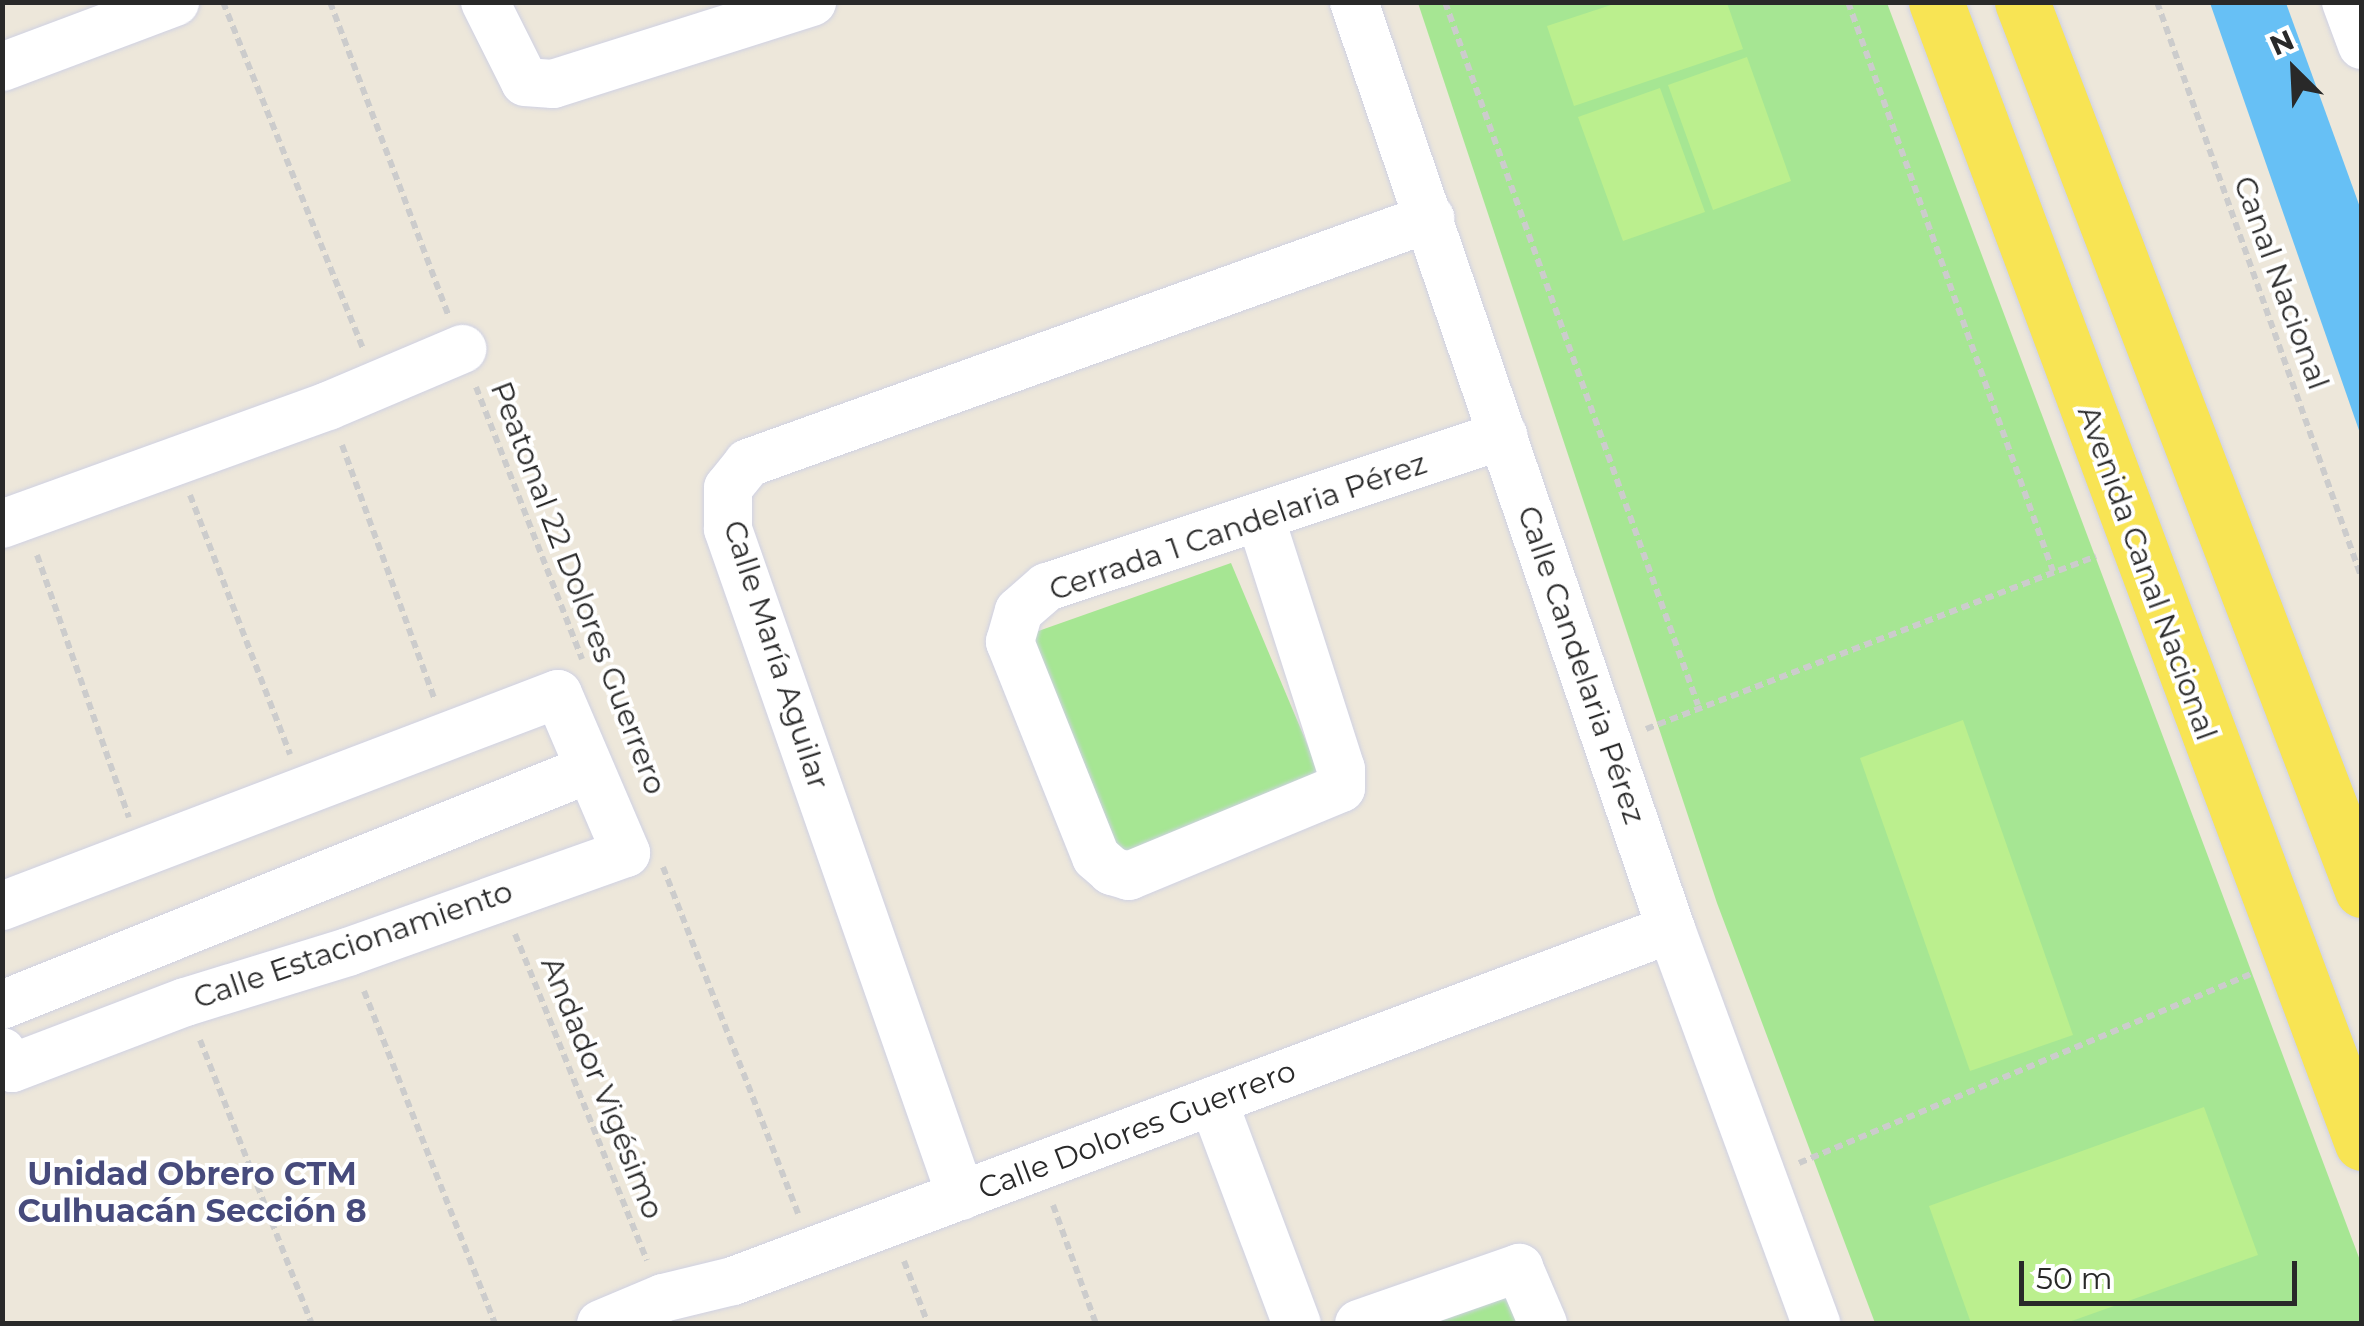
<!DOCTYPE html>
<html>
<head>
<meta charset="utf-8">
<style>
  body { margin:0 }
  #map { position:relative; width:2364px; height:1326px; overflow:hidden; background:#ede7da; font-family:Montserrat,sans-serif }
  div>[style] { position:absolute }
  .green>* { inset:0; background:#a6e693 }
  .pitch>* { inset:0; background:#bbef8e }
  .water>* { inset:0; background:#67c0f5 }
  .path>* { height:6px; margin-top:-3px; transform-origin:0; background:repeating-linear-gradient(90deg,#ccc 0 8px,transparent 0 13px) }
  .roads { filter:drop-shadow(0 0 2px #cfd1e3) drop-shadow(0 0 2px #cfd1e3) }
  .minor>* { height:48px; margin:-24px; padding:0 24px; transform-origin:24px; border-radius:24px; background:#fff }
  .major>* { height:55px; margin:-27.5px; padding:0 27.5px; transform-origin:27.5px; border-radius:27.5px; background:#f8e454 }
  span { translate:-50% -50%; white-space:nowrap; text-align:center; line-height:1.15; -webkit-text-stroke:8px #fff; paint-order:stroke }
  .street-label { font-size:30px; color:#292929 }
  .neighbourhood-label { font-size:32px; color:#474b7c; font-weight:700 }
  .frame { position:absolute; inset:0; border:5px solid #292929; pointer-events:none }
  .north { position:absolute; left:2244px; top:20px; width:100px; height:100px; -webkit-text-stroke:8px #fff; paint-order:stroke; rotate:336deg; font-size:28px; font-weight:700; line-height:40px; text-align:center; color:#292929 }
  .north::after { content:''; display:block; margin:auto; width:35px; height:45px; background:#292929; clip-path:polygon(50% 0,100% 100%,50% 72%,0 100%) }
  .scale { position:absolute; left:2019px; top:1261px; width:278px; height:45px; box-sizing:border-box; border:5px solid #292929; border-top:0; padding-left:12px; font-size:30px; line-height:35px; white-space:nowrap; color:#292929; -webkit-text-stroke:8px #fff; paint-order:stroke }
</style>
</head>
<body>
<div id="map">
  <div class="green">
    <div style="clip-path:polygon(1418px 3px,1887px 3px,2361px 1263px,2361px 1323px,1875px 1323px,1717px 903px)"></div>
    <div style="clip-path:polygon(1231px 563px,1324px 784px,1118px 858px,1027px 635px)"></div>
    <div style="clip-path:polygon(1511px 1295px,1523px 1324px,1431px 1324px)"></div>
  </div>
  <div class="pitch">
    <div style="clip-path:polygon(1617px 3px,1727px 3px,1743px 49px,1574px 106px,1547px 26px)"></div>
    <div style="clip-path:polygon(1747px 57px,1791px 181px,1713px 210px,1668px 85px)"></div>
    <div style="clip-path:polygon(1660px 88px,1705px 212px,1623px 241px,1578px 117px)"></div>
    <div style="clip-path:polygon(1963px 720px,2073px 1035px,1970px 1071px,1860px 758px)"></div>
    <div style="clip-path:polygon(2204px 1107px,2258px 1255px,2066px 1323px,1971px 1323px,1929px 1206px)"></div>
  </div>
  <div class="water">
    <div style="clip-path:polygon(2210px 3px,2286px 3px,2361px 210px,2361px 436px)"></div>
  </div>
  <div class="path">
    <div style="left:223px;top:2px;width:374px;rotate:68deg"></div>
    <div style="left:330px;top:2px;width:335px;rotate:69.3deg"></div>
    <div style="left:1445px;top:2px;width:747px;rotate:70.21deg"></div>
    <div style="left:1848px;top:2px;width:605px;rotate:70.19deg"></div>
    <div style="left:2157px;top:2px;width:612px;rotate:70.44deg"></div>
    <div style="left:476px;top:387px;width:292px;rotate:68.7deg"></div>
    <div style="left:342px;top:445px;width:272px;rotate:70deg"></div>
    <div style="left:190px;top:495px;width:278px;rotate:68.9deg"></div>
    <div style="left:37px;top:555px;width:278px;rotate:70.7deg"></div>
    <div style="left:1646px;top:729px;width:482px;rotate:-21deg"></div>
    <div style="left:663px;top:867px;width:372px;rotate:68.7deg"></div>
    <div style="left:515px;top:934px;width:352px;rotate:68deg"></div>
    <div style="left:364px;top:991px;width:358px;rotate:68.5deg"></div>
    <div style="left:200px;top:1040px;width:305px;rotate:68.5deg"></div>
    <div style="left:1799px;top:1163px;width:493px;rotate:-22.7deg"></div>
    <div style="left:1053px;top:1205px;width:127px;rotate:70.1deg"></div>
    <div style="left:904px;top:1261px;width:67px;rotate:69.1deg"></div>
  </div>
  <div class="roads">
    <div class="minor">
      <div style="left:485px;top:2px;width:89px;rotate:63.4deg"></div>
      <div style="left:525px;top:82px;width:28px;rotate:4deg"></div>
      <div style="left:553px;top:84px;width:272px;rotate:-17.6deg"></div>
      <div style="left:1354px;top:2px;width:980px;rotate:71.12deg"></div>
      <div style="left:1671px;top:929px;width:421px;rotate:69.8deg"></div>
      <div style="left:2346px;top:2px;width:46px;rotate:69.6deg"></div>
      <div style="left:2px;top:67px;width:185px;rotate:-20.6deg"></div>
      <div style="left:1260px;top:517px;width:265px;rotate:72.2deg"></div>
      <div style="left:1341px;top:769px;width:19px;rotate:90deg"></div>
      <div style="left:1341px;top:788px;width:230px;rotate:157.5deg"></div>
      <div style="left:1129px;top:876px;width:18px;rotate:-164deg"></div>
      <div style="left:1112px;top:871px;width:21px;rotate:-139deg"></div>
      <div style="left:1096px;top:857px;width:232px;rotate:-111.8deg"></div>
      <div style="left:1010px;top:642px;width:32px;rotate:-74deg"></div>
      <div style="left:1019px;top:611px;width:37px;rotate:-41deg"></div>
      <div style="left:1047px;top:587px;width:481px;rotate:-18.4deg"></div>
      <div style="left:2px;top:524px;width:347px;rotate:-19.9deg"></div>
      <div style="left:328px;top:406px;width:146px;rotate:-23deg"></div>
      <div style="left:2px;top:906px;width:595px;rotate:-20.87deg"></div>
      <div style="left:558px;top:694px;width:173px;rotate:66.8deg"></div>
      <div style="left:626px;top:853px;width:295px;rotate:160.4deg"></div>
      <div style="left:348px;top:952px;width:170px;rotate:162.9deg"></div>
      <div style="left:185px;top:1002px;width:185px;rotate:159.1deg"></div>
      <div style="left:12px;top:1068px;width:19px;rotate:-122deg"></div>
      <div style="left:2px;top:1005px;width:633px;rotate:-21.9deg"></div>
      <div style="left:1213px;top:1101px;width:238px;rotate:69.4deg"></div>
      <div style="left:961px;top:1196px;width:707px;rotate:-109.26deg"></div>
      <div style="left:728px;top:529px;width:41px;rotate:-90deg"></div>
      <div style="left:728px;top:488px;width:32px;rotate:-51deg"></div>
      <div style="left:748px;top:463px;width:725px;rotate:-19.76deg"></div>
      <div style="left:601px;top:1324px;width:67px;rotate:-22.8deg"></div>
      <div style="left:663px;top:1298px;width:72px;rotate:-13.7deg"></div>
      <div style="left:733px;top:1281px;width:1002px;rotate:-20.57deg"></div>
      <div style="left:1359px;top:1324px;width:170px;rotate:-19.3deg"></div>
      <div style="left:1519px;top:1268px;width:61px;rotate:66.8deg"></div>
    </div>
    <div class="major">
      <div style="left:1936px;top:2px;width:1218px;rotate:69.53deg"></div>
      <div style="left:2022px;top:2px;width:951px;rotate:69.05deg"></div>
    </div>
  </div>
  <div class="street-label">
    <span style="left:2281px;top:283px;rotate:70deg">Canal Nacional</span>
    <span style="left:1238px;top:527px;rotate:-19deg">Cerrada 1 Candelaria Pérez</span>
    <span style="left:2147px;top:573px;rotate:70deg">Avenida Canal Nacional</span>
    <span style="left:578px;top:588px;rotate:69deg">Peatonal 22 Dolores Guerrero</span>
    <span style="left:776px;top:655px;rotate:72deg">Calle María Aguilar</span>
    <span style="left:1581px;top:665px;rotate:71deg">Calle Candelaria Pérez</span>
    <span style="left:353px;top:945px;rotate:-19deg">Calle Estacionamiento</span>
    <span style="left:602px;top:1088px;rotate:68deg">Andador Vigésimo</span>
    <span style="left:1137px;top:1130px;rotate:-21deg">Calle Dolores Guerrero</span>
  </div>
  <div class="neighbourhood-label">
    <span style="left:192px;top:1193px">Unidad Obrero CTM<br>Culhuacán Sección 8</span>
  </div>
  <div class="frame"></div>
  <div class="north">N</div>
  <div class="scale">50 m</div>
</div>
</body>
</html>
